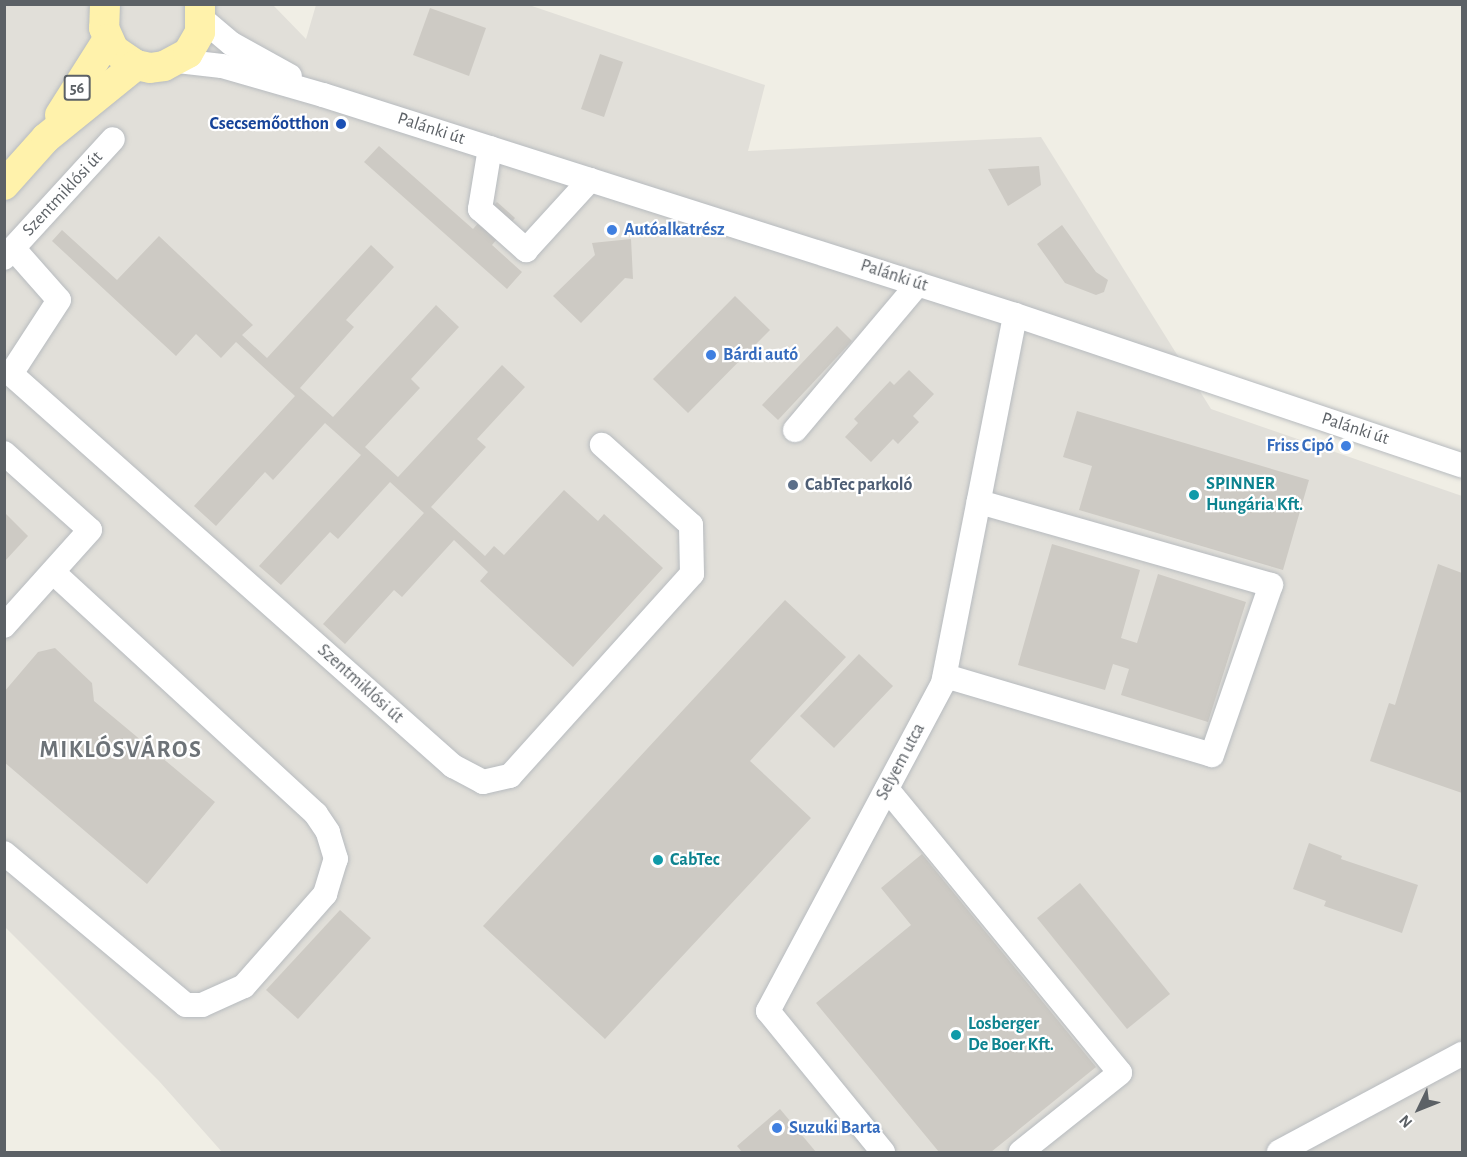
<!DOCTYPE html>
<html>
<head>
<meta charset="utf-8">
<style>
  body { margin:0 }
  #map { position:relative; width:1467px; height:1157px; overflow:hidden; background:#f0eee5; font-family:"Alegreya Sans",sans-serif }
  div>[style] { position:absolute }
  .industrial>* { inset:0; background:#e1dfd9 }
  .building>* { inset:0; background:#cdcac4 }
  .roads { filter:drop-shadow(0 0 2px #b7bbbf) drop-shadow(0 0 2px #b7bbbf) }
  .minor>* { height:24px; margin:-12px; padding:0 12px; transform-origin:12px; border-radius:12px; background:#fff }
  .major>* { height:30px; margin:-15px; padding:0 15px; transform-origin:15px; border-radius:15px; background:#fff2ab }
  .dots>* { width:16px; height:16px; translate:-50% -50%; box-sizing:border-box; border:3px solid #fff; border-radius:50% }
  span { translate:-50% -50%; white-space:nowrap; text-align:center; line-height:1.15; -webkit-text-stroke:4.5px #fff; paint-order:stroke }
  .shield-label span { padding:2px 4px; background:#fff; border:2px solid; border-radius:4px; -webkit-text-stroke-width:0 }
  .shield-label { font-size:16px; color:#5c6166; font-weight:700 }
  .transit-label { font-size:18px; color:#164399; font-weight:700 }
  .right { translate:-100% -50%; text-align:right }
  .street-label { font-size:18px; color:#5c6166 }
  .shop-label { font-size:18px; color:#366cbe; font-weight:700 }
  .left { translate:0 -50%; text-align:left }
  .service-label { font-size:18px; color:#4e5e75; font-weight:700 }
  .culture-label { font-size:18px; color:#0d838f; font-weight:700 }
  .district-label { font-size:24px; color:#6d7378; font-weight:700; letter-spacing:1.5px }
  .frame { position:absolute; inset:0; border:6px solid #5c6166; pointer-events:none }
  .north { position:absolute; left:1389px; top:1079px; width:60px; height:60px; -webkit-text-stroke:4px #fff; paint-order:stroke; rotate:227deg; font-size:16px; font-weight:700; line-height:24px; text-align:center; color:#5c6166 }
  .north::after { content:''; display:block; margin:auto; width:21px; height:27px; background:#5c6166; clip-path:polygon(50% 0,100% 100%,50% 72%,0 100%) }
</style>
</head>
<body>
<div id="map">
  <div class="industrial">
    <div style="clip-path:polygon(4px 5px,273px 5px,306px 39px,316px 5px,529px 5px,765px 85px,748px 151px,1041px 137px,1211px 409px,1462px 496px,1462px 1152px,222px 1152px,159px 1081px,5px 927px)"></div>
  </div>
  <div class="building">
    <div style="clip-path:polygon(430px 8px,486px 28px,469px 76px,413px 55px)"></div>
    <div style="clip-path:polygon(600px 54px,623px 62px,604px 117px,581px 109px)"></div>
    <div style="clip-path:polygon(379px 146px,473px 229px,497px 202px,515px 218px,492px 245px,522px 272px,507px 289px,364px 162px)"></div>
    <div style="clip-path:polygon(1039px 166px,1041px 185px,1008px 206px,988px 169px)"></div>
    <div style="clip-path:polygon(1062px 225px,1096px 272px,1108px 280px,1104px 292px,1096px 295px,1065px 283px,1037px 244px)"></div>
    <div style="clip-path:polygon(62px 230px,117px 280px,159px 236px,253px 325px,242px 335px,267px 358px,371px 245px,394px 267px,346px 320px,354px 327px,300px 388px,333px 417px,436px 305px,459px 327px,411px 379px,420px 388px,365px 447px,398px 477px,502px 365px,525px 387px,477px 439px,486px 447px,431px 507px,485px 556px,494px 546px,504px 555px,564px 490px,598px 521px,604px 514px,663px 568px,573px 667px,480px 581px,488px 572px,454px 540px,402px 597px,394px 590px,345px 644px,323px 624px,424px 513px,390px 482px,338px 539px,330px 532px,281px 585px,259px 566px,361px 455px,325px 423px,273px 480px,265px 472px,216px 526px,194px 506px,295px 396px,236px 342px,221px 358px,196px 334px,176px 356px,52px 241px)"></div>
    <div style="clip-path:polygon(631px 239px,633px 279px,625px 278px,581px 323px,553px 296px,595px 255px,592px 243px)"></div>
    <div style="clip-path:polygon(735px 296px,770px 330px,688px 413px,653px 379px)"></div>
    <div style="clip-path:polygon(837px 326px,852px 341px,778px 420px,762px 405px)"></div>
    <div style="clip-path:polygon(909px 370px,934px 394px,913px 416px,919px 422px,898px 444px,893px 439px,871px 462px,845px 437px,858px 423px,854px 419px,890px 381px,894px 385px)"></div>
    <div style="clip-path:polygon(1077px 411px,1309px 480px,1283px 570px,1079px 510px,1092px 466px,1063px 457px)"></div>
    <div style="clip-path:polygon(5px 513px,28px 536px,5px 561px)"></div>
    <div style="clip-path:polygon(1052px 544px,1140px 570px,1121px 638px,1137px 643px,1158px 574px,1246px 602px,1208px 722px,1121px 695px,1129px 669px,1113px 664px,1105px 690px,1018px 665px)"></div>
    <div style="clip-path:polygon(1438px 564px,1462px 573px,1462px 793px,1370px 761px,1389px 703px,1395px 705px)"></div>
    <div style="clip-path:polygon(785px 600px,846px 657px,750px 761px,811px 818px,605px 1039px,483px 926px)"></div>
    <div style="clip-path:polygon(55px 648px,92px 683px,94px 701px,215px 802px,147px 884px,4px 762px,4px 692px,38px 652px)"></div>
    <div style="clip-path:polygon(859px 654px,893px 686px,834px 748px,800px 716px)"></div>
    <div style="clip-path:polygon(1309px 843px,1342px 856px,1341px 859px,1418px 885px,1402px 933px,1324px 906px,1326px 901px,1293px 889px)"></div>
    <div style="clip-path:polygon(922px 854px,1096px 1067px,991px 1152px,939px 1152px,816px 1003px,911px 925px,881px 888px)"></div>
    <div style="clip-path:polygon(1080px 883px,1170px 994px,1127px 1029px,1037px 918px)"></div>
    <div style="clip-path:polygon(340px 910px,371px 938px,298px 1019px,266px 990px)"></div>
    <div style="clip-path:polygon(780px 1109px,816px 1152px,742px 1152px,737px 1146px)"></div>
  </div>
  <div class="roads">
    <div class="minor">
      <div style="left:202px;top:19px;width:39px;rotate:40deg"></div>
      <div style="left:232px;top:44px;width:66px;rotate:28.9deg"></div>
      <div style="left:178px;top:61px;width:44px;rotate:6.5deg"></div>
      <div style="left:222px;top:66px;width:105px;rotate:16deg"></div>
      <div style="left:323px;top:95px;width:726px;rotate:17.64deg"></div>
      <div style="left:1015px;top:315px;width:471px;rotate:18.6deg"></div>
      <div style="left:490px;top:148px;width:62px;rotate:99.3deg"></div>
      <div style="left:480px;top:209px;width:62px;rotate:41.7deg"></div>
      <div style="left:526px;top:250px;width:95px;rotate:-47.6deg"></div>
      <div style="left:13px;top:248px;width:69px;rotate:48.5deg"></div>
      <div style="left:59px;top:300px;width:88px;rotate:123deg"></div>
      <div style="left:11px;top:374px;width:591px;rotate:41.57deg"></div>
      <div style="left:453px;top:766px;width:34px;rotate:28deg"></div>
      <div style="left:483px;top:782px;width:28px;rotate:-13deg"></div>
      <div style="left:510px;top:776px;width:272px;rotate:-48deg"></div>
      <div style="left:692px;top:574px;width:49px;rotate:-91.2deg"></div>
      <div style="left:691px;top:525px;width:120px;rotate:-138deg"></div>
      <div style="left:4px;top:258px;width:161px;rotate:-47.5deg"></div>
      <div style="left:795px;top:430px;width:191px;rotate:-49.9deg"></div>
      <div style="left:4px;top:453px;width:115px;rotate:41.8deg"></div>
      <div style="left:90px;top:530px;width:129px;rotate:131.9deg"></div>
      <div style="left:945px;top:676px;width:278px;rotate:16.5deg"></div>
      <div style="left:1212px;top:755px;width:180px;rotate:-70.9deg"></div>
      <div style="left:1271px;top:585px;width:304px;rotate:-164.1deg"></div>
      <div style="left:887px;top:789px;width:367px;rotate:50.6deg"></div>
      <div style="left:1120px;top:1073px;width:127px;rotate:141.4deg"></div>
      <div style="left:4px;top:853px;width:237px;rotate:39.9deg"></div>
      <div style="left:186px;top:1005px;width:16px"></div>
      <div style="left:202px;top:1005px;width:46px;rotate:-24.3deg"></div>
      <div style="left:244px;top:986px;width:123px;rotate:-48.6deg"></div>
      <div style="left:325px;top:894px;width:37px;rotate:-73deg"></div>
      <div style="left:336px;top:859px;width:28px;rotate:-107deg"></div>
      <div style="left:328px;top:832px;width:22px;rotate:-124deg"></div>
      <div style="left:316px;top:814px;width:357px;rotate:-137.4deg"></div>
      <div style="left:883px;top:1152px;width:182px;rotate:-129.2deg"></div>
      <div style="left:768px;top:1011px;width:372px;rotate:-61.9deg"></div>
      <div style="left:943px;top:683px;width:375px;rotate:-78.9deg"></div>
      <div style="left:1279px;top:1152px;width:208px;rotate:-28.2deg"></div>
    </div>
    <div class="major">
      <div style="left:105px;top:4px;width:24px;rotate:92deg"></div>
      <div style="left:104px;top:28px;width:24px;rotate:66deg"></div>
      <div style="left:114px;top:50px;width:27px;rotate:34deg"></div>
      <div style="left:136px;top:65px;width:14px;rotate:12deg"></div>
      <div style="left:150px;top:68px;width:14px;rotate:-8deg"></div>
      <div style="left:164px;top:66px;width:27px;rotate:-28deg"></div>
      <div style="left:188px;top:53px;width:24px;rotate:-60deg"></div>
      <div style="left:200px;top:32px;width:28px;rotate:-90deg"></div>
      <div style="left:60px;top:115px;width:90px;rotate:-57.7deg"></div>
      <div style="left:4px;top:185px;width:63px;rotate:-48.2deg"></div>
      <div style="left:46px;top:138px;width:116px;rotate:-39deg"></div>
    </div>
  </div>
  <div class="dots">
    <div style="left:341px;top:124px;background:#1a4fb4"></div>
    <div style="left:612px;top:230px;background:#3f7fe0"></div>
    <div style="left:711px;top:355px;background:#3f7fe0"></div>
    <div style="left:1346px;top:446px;background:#3f7fe0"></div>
    <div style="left:793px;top:485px;background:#5c6f8a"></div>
    <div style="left:1194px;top:495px;background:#0f9aa8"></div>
    <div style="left:658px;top:860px;background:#0f9aa8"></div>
    <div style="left:956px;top:1035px;background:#0f9aa8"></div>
    <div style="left:777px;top:1128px;background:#3f7fe0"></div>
  </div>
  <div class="shield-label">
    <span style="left:77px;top:88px">56</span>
  </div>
  <div class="transit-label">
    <span class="right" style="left:329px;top:124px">Csecsemőotthon</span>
  </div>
  <div class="street-label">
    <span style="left:431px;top:129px;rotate:18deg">Palánki út</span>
    <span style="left:63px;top:194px;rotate:-47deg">Szentmiklósi út</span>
    <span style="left:894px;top:276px;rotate:18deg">Palánki út</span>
    <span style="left:1355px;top:429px;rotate:18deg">Palánki út</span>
    <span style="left:360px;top:684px;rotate:42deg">Szentmiklósi út</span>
    <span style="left:901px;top:762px;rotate:-62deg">Selyem utca</span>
  </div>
  <div class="shop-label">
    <span class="left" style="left:624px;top:230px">Autóalkatrész</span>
    <span class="left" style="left:723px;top:355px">Bárdi autó</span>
    <span class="right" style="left:1334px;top:446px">Friss Cipó</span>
    <span class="left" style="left:789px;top:1128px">Suzuki Barta</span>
  </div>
  <div class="service-label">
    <span class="left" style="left:805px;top:485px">CabTec parkoló</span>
  </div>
  <div class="culture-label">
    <span class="left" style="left:1206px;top:495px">SPINNER<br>Hungária Kft.</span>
    <span class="left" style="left:670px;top:860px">CabTec</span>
    <span class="left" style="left:968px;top:1035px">Losberger<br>De Boer Kft.</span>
  </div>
  <div class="district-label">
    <span style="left:121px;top:751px">MIKLÓSVÁROS</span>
  </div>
  <div class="frame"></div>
  <div class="north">N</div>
</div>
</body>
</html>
